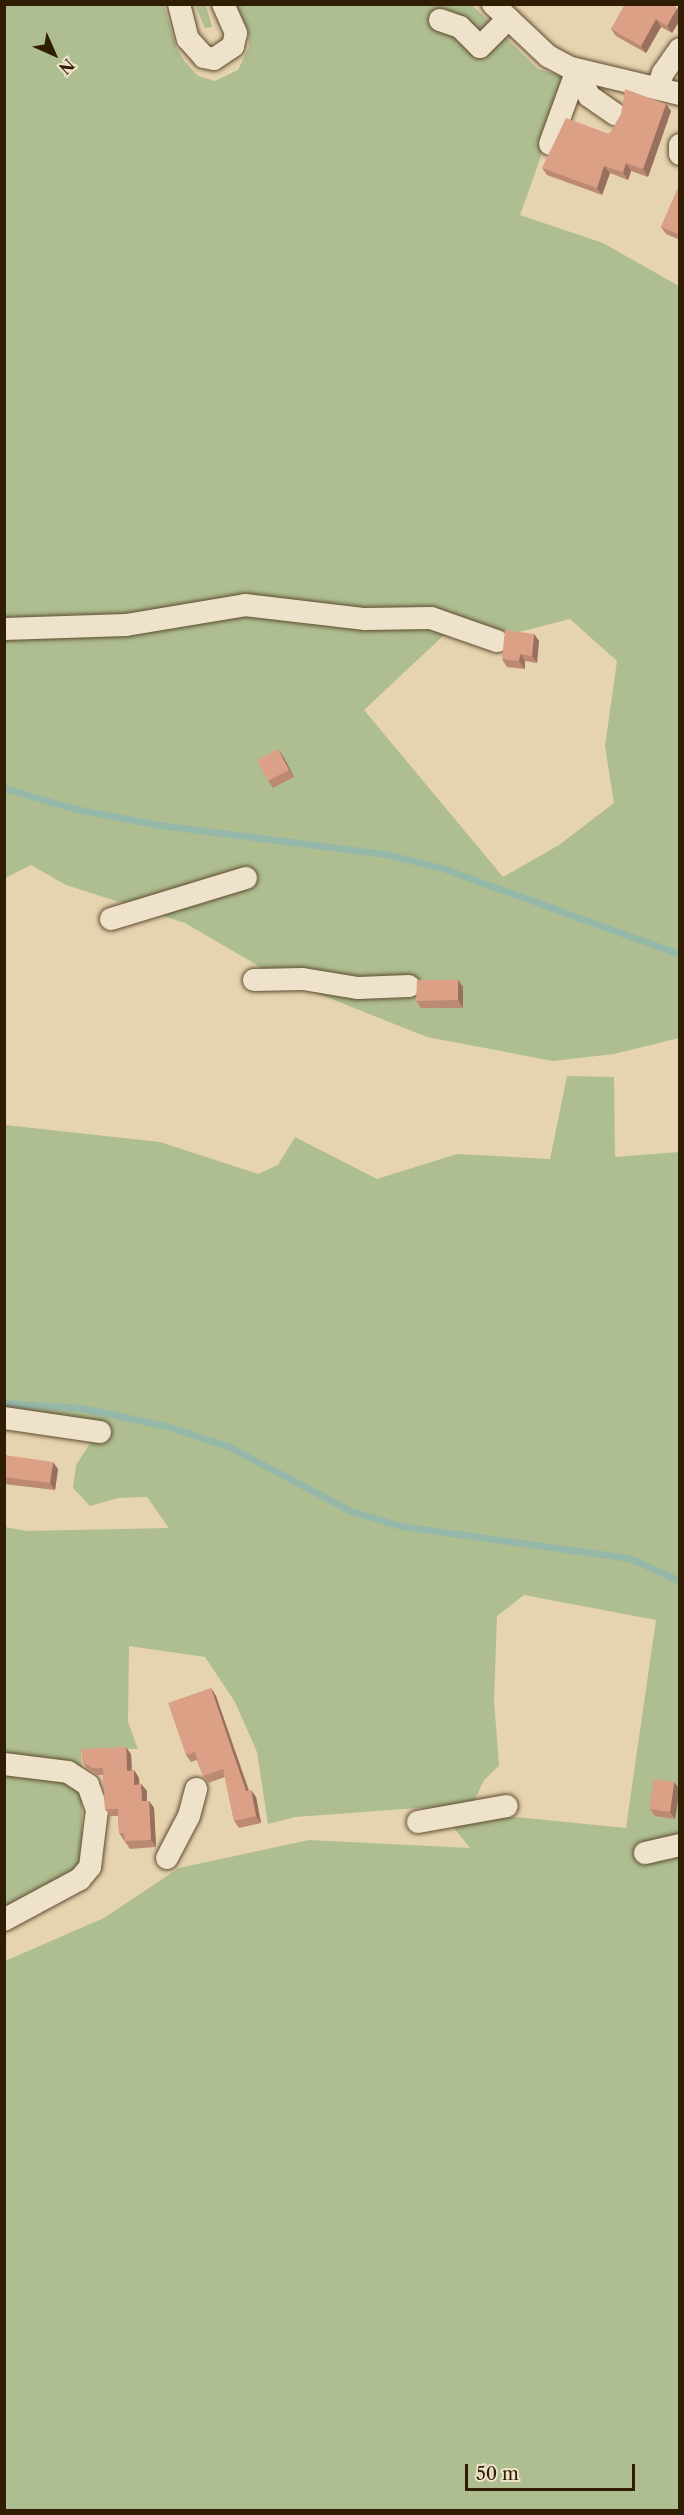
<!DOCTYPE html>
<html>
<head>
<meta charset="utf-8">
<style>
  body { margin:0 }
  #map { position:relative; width:684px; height:2515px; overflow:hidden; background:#e6d3af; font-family:"Libre Caslon Text",serif }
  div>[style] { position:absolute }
  .green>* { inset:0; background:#aebe90 }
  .stream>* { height:7px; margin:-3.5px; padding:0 3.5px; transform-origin:3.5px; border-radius:3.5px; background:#96b8a9 }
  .roads { filter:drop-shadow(0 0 2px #5e4b2f) drop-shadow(0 0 2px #5e4b2f) }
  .minor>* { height:22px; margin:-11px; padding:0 11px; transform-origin:11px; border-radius:11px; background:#efe2cb }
  .wall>* { inset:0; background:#bc8a73 }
  .shaded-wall>* { inset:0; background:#99705e }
  .building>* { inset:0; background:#dba086 }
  span { translate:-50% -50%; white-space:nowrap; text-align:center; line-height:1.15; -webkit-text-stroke:4.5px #efe2cb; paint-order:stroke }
  .frame { position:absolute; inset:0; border:6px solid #301e04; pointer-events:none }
  .north { position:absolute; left:24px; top:24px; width:60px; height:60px; -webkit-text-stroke:4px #efe2cb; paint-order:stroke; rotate:135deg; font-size:16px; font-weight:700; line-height:24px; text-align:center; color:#301e04 }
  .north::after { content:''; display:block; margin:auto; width:21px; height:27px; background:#301e04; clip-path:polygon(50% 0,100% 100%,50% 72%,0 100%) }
  .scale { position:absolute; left:465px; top:2464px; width:170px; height:27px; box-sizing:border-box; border:3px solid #301e04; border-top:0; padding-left:8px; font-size:18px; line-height:21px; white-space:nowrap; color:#301e04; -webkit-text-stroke:4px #efe2cb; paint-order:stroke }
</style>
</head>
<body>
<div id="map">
  <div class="green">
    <div style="clip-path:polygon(evenodd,5px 5px,164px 5px,176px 47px,185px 62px,198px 76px,215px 81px,238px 70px,249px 47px,248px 30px,235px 5px,472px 5px,538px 69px,569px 78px,520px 215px,603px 243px,679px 286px,679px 1038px,614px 1054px,553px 1061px,427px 1037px,279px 978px,185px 923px,66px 885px,31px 865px,5px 878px,5px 5px,570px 619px,617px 661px,605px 746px,614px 803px,559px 845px,503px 877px,364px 710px,443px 636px,484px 641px,570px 619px)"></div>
    <div style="clip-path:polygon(195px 5px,206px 5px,212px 27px,205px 28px)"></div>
    <div style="clip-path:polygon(567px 1076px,614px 1077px,615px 1157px,680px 1152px,679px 2510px,4px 2510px,5px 1961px,104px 1918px,179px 1868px,309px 1840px,470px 1848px,450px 1823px,495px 1815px,626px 1828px,656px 1620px,524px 1595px,497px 1616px,494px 1700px,499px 1766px,484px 1780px,473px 1804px,295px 1817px,268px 1824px,257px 1752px,235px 1702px,205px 1657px,129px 1646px,128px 1722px,138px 1749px,81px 1749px,83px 1870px,5px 1915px,5px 1527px,27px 1531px,169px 1528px,147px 1497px,118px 1498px,90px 1506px,73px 1488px,76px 1465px,91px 1442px,5px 1411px,5px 1125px,160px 1142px,258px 1174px,278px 1165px,295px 1137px,377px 1179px,457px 1154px,550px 1159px)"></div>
  </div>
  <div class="stream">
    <div style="left:4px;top:788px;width:75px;rotate:16.3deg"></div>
    <div style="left:76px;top:809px;width:85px;rotate:10.9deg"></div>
    <div style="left:159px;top:825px;width:229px;rotate:7.3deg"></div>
    <div style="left:386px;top:854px;width:58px;rotate:14deg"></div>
    <div style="left:442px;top:868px;width:253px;rotate:19.9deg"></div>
    <div style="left:4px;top:1403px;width:78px;rotate:3.7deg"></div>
    <div style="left:82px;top:1408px;width:86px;rotate:12.1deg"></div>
    <div style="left:166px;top:1426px;width:67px;rotate:18.2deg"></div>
    <div style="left:230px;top:1447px;width:137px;rotate:27.9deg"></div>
    <div style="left:351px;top:1511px;width:52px;rotate:16.7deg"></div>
    <div style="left:401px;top:1526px;width:230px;rotate:8deg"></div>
    <div style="left:629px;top:1558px;width:56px;rotate:24.3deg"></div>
  </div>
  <div class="roads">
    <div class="minor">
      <div style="left:179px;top:4px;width:36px;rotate:76deg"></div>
      <div style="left:188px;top:39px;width:24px;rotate:48deg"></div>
      <div style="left:204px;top:57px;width:10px;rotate:11deg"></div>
      <div style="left:214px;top:59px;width:23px;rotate:-34deg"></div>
      <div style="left:233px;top:46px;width:13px;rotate:-77deg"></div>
      <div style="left:236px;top:33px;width:32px;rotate:-114deg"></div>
      <div style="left:493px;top:4px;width:76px;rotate:43.4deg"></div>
      <div style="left:548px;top:56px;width:26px;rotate:28deg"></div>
      <div style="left:571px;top:68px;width:112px;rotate:13.4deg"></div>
      <div style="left:440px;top:20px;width:21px;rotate:19deg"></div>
      <div style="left:460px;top:27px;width:28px;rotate:45deg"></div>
      <div style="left:480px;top:47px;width:40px;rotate:-45deg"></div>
      <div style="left:577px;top:70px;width:29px;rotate:65deg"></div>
      <div style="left:589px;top:96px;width:32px;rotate:35deg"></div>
      <div style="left:658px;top:88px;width:16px;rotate:-72deg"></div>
      <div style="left:663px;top:73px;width:29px;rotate:-55deg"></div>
      <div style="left:550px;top:144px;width:79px;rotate:-70deg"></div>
      <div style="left:680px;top:145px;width:9px;rotate:90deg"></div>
      <div style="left:4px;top:629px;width:122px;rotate:-1.9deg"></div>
      <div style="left:126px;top:625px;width:121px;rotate:-9.5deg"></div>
      <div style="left:245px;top:605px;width:121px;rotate:6.7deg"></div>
      <div style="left:365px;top:619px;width:66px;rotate:-0.9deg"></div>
      <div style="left:431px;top:618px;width:70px;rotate:19.2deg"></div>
      <div style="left:111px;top:919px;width:141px;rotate:-16.9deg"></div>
      <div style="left:254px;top:980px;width:49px;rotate:-1.2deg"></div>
      <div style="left:303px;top:979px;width:56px;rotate:9.3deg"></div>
      <div style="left:358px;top:988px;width:51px;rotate:-2.2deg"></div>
      <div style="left:4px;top:1418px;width:97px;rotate:8.3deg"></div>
      <div style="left:4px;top:1764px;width:64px;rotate:7.1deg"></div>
      <div style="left:68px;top:1772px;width:24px;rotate:33deg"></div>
      <div style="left:88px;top:1785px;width:27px;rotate:70deg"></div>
      <div style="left:97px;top:1810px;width:57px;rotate:97deg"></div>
      <div style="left:90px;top:1867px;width:16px;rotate:130deg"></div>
      <div style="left:80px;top:1879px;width:86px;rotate:151.7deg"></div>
      <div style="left:418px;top:1822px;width:90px;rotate:-10.2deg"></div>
      <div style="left:645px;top:1853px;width:36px;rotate:-13deg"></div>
      <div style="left:167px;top:1858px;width:47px;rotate:-62.4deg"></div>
      <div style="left:189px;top:1816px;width:28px;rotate:-75deg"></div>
    </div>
  </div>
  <div class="wall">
    <div style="clip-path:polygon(680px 12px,680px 20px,672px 33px,661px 27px,646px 53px,616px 36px,611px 29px)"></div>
    <div style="clip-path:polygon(666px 104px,671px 111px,648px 177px,631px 171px,628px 180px,610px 173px,602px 195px,547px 175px,542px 168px)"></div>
    <div style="clip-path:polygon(680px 184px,680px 240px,666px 234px,661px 227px)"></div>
    <div style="clip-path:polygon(534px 634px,539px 641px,537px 663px,525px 661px,525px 669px,507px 667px,502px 659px)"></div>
    <div style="clip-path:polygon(283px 756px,294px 777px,273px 788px,268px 781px)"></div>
    <div style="clip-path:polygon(458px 980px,463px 987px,463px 1008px,421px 1008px,416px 1001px)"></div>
    <div style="clip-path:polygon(4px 1455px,58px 1469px,55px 1490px,4px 1484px)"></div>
    <div style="clip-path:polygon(211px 1688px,216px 1696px,249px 1790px,256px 1797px,261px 1823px,239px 1828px,234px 1821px,225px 1777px,208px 1783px,203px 1776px,197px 1760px,191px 1762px,186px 1755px)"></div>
    <div style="clip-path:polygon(131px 1754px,132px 1771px,134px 1770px,139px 1778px,139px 1784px,141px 1784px,147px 1791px,147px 1801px,149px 1801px,154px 1808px,156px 1847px,130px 1849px,119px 1833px,118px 1816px,110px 1816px,105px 1809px,103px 1775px,97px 1775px,87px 1768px,82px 1761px)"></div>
    <div style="clip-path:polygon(654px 1779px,675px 1819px,655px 1816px,650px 1809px)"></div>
  </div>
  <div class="shaded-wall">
    <div style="clip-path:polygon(677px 8px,680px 12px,680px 20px,672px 33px,667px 26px)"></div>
    <div style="clip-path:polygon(656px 19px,661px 27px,646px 53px,641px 46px)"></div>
    <div style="clip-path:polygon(666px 104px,671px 111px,648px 177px,643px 169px)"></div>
    <div style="clip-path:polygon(626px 163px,631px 171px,628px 180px,623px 172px)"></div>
    <div style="clip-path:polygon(604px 166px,610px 173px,602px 195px,597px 188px)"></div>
    <div style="clip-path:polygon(534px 634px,539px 641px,537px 663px,532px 656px)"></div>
    <div style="clip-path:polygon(520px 654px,525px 661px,525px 669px,519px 661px)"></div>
    <div style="clip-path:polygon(278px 749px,283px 756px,294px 777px,289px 770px)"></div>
    <div style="clip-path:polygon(458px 980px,463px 987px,463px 1008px,458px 1000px)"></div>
    <div style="clip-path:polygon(53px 1462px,58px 1469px,55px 1490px,50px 1483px)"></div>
    <div style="clip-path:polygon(211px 1688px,216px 1696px,251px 1798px,246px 1791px)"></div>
    <div style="clip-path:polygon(126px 1747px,131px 1754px,132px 1778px,127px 1771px)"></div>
    <div style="clip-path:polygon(134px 1770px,139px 1778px,140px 1792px,134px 1785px)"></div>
    <div style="clip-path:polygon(674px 1782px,680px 1789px,675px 1819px,670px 1812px)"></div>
    <div style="clip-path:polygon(141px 1784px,147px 1791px,147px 1808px,142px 1801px)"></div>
    <div style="clip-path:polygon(251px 1790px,256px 1797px,261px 1823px,256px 1816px)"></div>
    <div style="clip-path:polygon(149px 1801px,154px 1808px,156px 1847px,151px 1840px)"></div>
  </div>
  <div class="building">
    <div style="clip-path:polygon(625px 4px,671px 4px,677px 8px,667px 26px,656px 19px,641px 46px,611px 29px)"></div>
    <div style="clip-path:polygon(625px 89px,666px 104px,643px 169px,626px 163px,623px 172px,604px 166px,597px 188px,542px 168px,566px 118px,609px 134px,621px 114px)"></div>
    <div style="clip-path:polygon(680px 184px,680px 235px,661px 227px)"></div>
    <div style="clip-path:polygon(505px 630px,534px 634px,532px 656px,520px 654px,519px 661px,502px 659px)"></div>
    <div style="clip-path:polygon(278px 749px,289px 770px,268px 781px,257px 760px)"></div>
    <div style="clip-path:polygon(417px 980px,458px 980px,458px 1000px,416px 1001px)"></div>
    <div style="clip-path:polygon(4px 1455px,53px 1462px,50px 1483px,4px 1477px)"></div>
    <div style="clip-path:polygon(211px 1688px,246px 1791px,251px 1790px,256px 1816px,234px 1821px,223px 1769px,203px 1776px,195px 1752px,186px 1755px,168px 1703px)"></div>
    <div style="clip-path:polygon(126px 1747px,127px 1771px,134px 1770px,134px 1785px,141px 1784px,142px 1801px,149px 1801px,151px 1840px,125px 1841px,124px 1833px,119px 1833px,118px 1809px,105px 1809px,103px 1768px,92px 1768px,82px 1761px,81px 1749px)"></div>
    <div style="clip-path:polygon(654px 1779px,674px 1782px,670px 1812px,650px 1809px)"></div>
  </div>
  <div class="frame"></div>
  <div class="north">N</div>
  <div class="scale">50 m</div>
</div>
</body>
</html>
